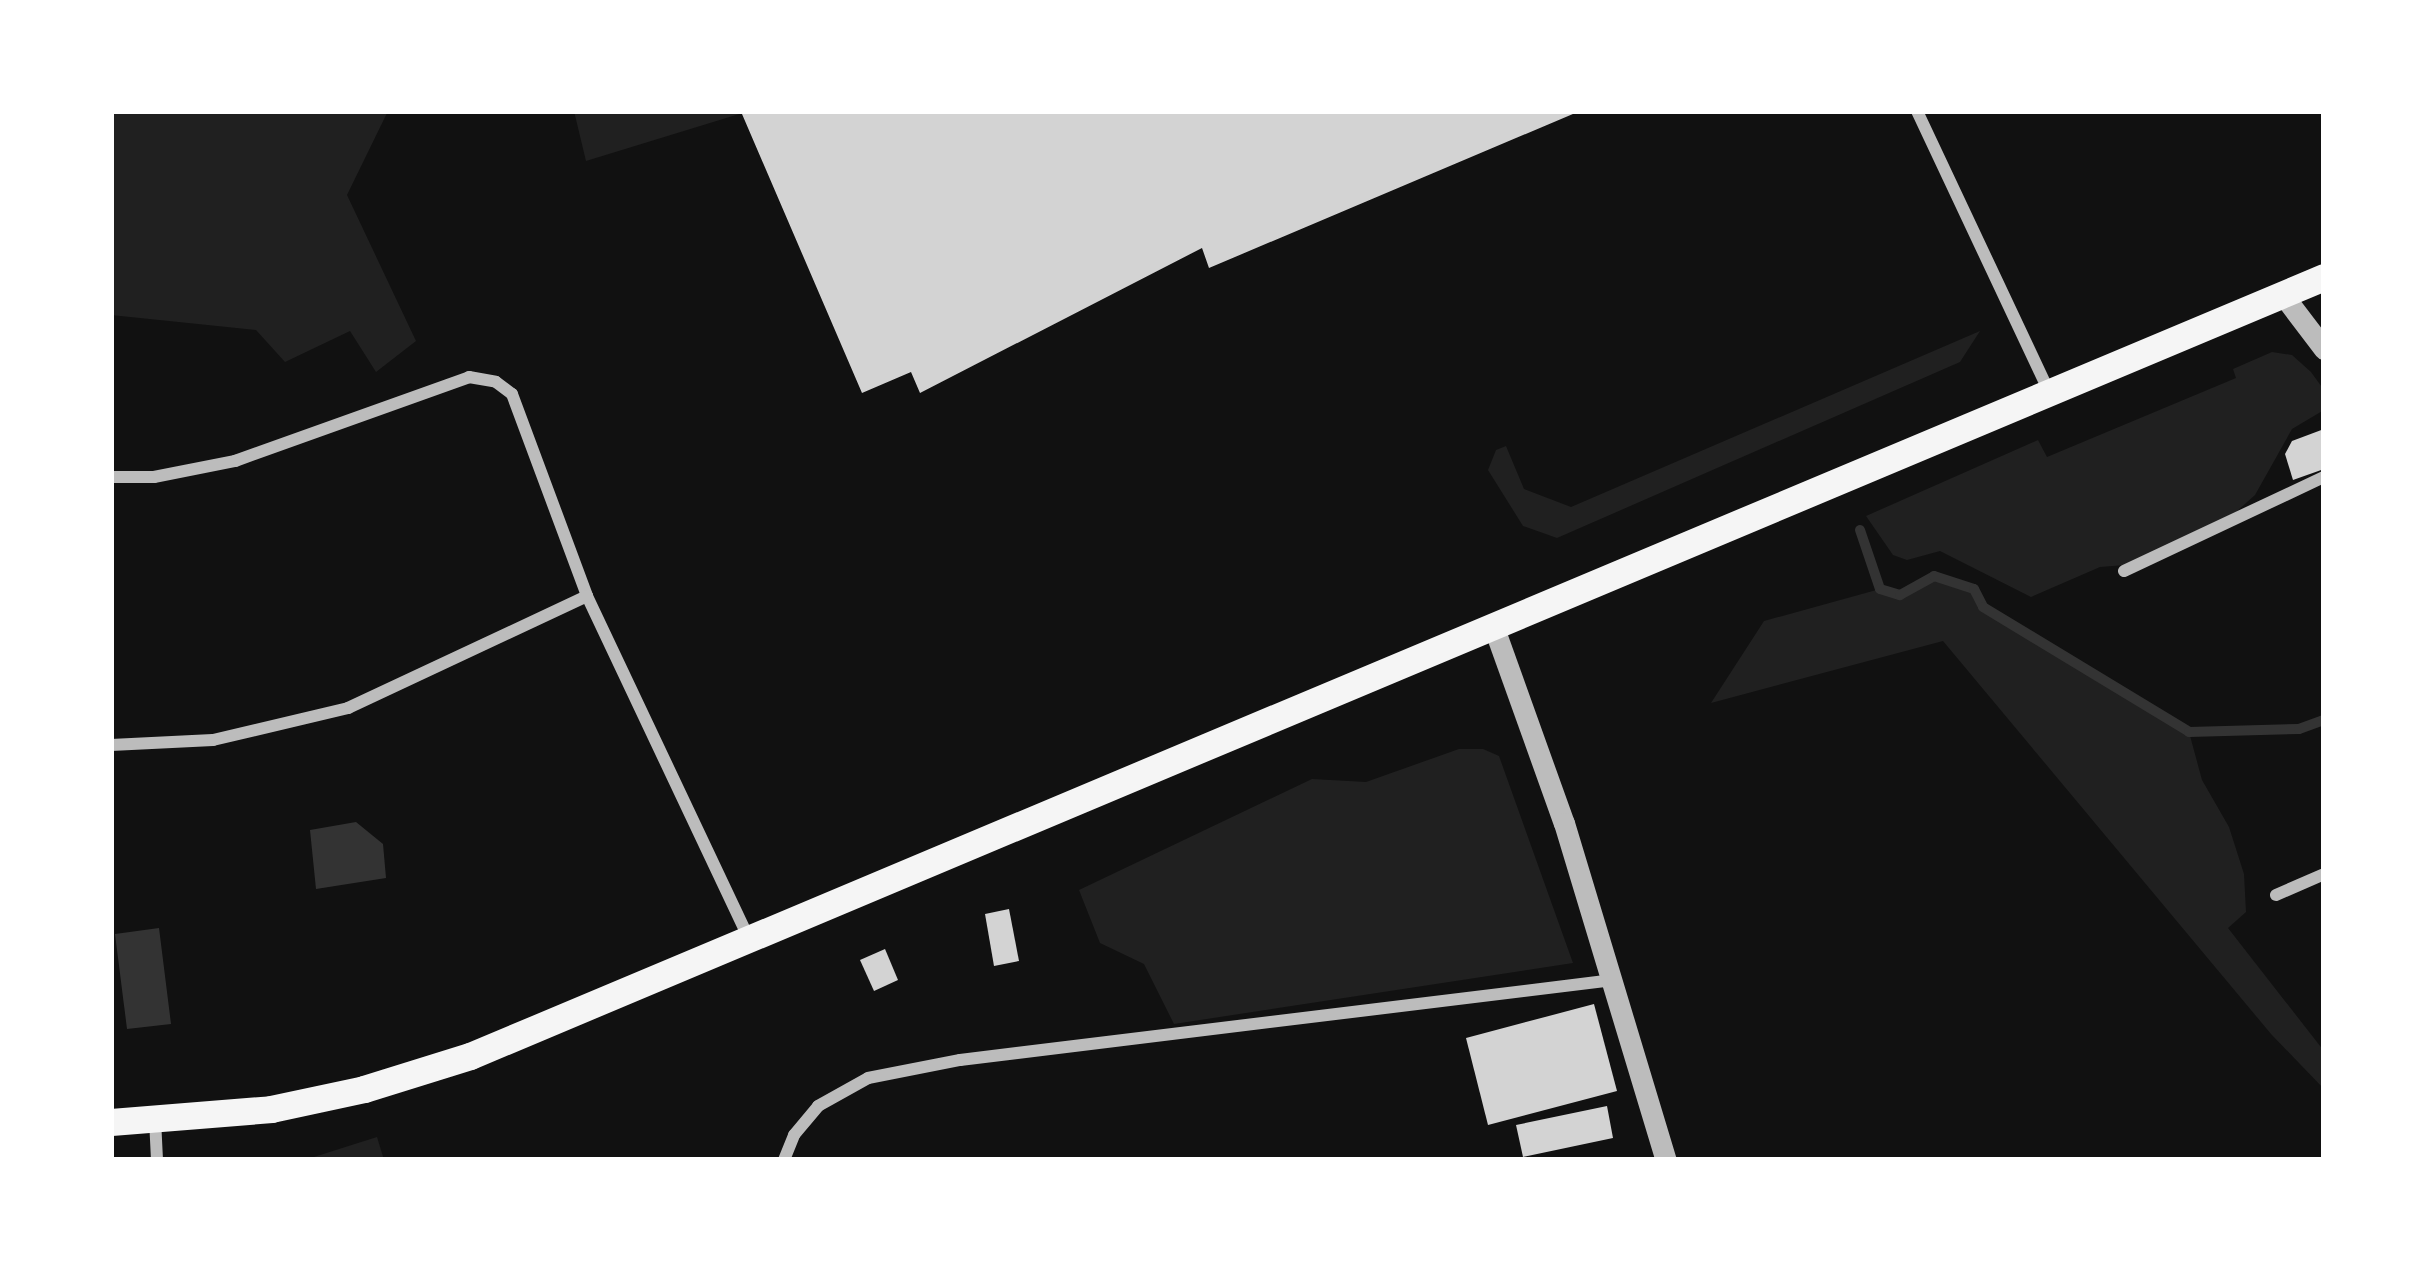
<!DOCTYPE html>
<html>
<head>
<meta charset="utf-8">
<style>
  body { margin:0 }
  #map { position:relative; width:2435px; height:1271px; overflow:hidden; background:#111; font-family:"Fira Sans Condensed",sans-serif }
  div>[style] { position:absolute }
  .green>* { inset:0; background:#202020 }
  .water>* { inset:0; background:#333 }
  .stream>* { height:10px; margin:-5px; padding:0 5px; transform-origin:5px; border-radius:5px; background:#333 }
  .building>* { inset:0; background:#d3d3d3 }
  .minor>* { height:12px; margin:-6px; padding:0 6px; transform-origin:6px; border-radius:6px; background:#bcbcbc }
  .tertiary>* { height:21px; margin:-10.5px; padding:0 10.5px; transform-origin:10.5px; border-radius:10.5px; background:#bcbcbc }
  .primary>* { height:27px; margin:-13.5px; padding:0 13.5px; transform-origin:13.5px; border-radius:13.5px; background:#f5f5f5 }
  span { translate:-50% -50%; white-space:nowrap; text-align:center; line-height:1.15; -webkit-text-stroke:9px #fff; paint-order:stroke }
  .frame { position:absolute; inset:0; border:114px solid #fff; pointer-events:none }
</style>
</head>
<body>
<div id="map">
  <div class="green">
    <div style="clip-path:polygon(111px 111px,388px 111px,347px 195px,416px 341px,376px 372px,350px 331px,285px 362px,256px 330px,111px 315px)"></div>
    <div style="clip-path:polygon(574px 111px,749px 111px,586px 161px)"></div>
    <div style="clip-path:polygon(1980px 331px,1960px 362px,1557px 538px,1523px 526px,1488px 470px,1496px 450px,1506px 446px,1524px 489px,1571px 507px)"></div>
    <div style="clip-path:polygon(2272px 352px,2292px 355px,2311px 372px,2324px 390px,2324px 410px,2292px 429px,2255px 495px,2236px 512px,2125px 565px,2100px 567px,2031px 597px,1940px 551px,1907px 560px,1893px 555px,1866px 516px,2038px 440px,2047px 457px,2236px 378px,2233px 369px)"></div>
    <div style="clip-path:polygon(1934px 576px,1974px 589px,1983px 607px,2189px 732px,2202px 780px,2229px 827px,2244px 874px,2246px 912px,2228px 928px,2324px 1051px,2324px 1089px,2271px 1034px,1943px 641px,1711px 703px,1764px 621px,1880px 589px,1900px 595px)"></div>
    <div style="clip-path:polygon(1459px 749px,1483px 749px,1499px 756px,1573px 963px,1174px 1024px,1144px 964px,1100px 943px,1079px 890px,1312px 779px,1366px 782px)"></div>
    <div style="clip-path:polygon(377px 1137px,384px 1160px,305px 1160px,317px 1156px)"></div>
  </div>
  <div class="water">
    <div style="clip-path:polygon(356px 822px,383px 844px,386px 878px,316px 889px,310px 830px)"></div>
    <div style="clip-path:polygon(159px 928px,171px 1024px,127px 1029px,115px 934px)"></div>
  </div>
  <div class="stream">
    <div style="left:1860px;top:530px;width:62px;rotate:71.3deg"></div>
    <div style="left:1880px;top:589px;width:21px;rotate:17deg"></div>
    <div style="left:1900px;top:595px;width:39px;rotate:-29deg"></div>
    <div style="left:1934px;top:576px;width:42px;rotate:18deg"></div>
    <div style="left:1974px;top:589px;width:20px;rotate:63deg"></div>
    <div style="left:1983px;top:607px;width:241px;rotate:31.2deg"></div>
    <div style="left:2189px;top:732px;width:110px;rotate:-1.6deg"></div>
    <div style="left:2299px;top:729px;width:27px;rotate:-20deg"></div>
  </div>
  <div class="building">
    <div style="clip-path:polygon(749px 111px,1580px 111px,1209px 268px,1202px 248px,920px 393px,911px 372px,862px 393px,742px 114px)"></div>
    <div style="clip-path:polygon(2324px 429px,2324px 469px,2293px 480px,2285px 454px,2292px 441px)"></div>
    <div style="clip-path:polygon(1009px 909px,1019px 961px,994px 966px,985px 914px)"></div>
    <div style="clip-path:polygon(885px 949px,898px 980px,874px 991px,860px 960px)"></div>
    <div style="clip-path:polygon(1594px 1004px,1617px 1091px,1488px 1125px,1466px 1038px)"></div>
    <div style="clip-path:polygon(1607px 1106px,1613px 1138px,1523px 1157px,1516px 1125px)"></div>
  </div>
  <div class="minor">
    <div style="left:1917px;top:111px;width:310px;rotate:64.8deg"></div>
    <div style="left:111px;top:477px;width:43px"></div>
    <div style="left:154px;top:477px;width:83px;rotate:-11.2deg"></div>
    <div style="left:235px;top:461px;width:249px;rotate:-19.7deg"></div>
    <div style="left:469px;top:377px;width:27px;rotate:10deg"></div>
    <div style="left:496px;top:382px;width:20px;rotate:37deg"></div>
    <div style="left:512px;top:394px;width:215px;rotate:69.6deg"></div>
    <div style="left:587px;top:596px;width:377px;rotate:64.7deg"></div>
    <div style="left:2124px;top:571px;width:221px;rotate:-25.2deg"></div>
    <div style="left:111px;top:745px;width:102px;rotate:-2.8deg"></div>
    <div style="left:213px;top:740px;width:139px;rotate:-13.3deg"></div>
    <div style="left:348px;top:708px;width:264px;rotate:-25.1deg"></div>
    <div style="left:2276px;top:895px;width:52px;rotate:-23.6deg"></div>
    <div style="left:155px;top:1119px;width:41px;rotate:87.2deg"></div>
    <div style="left:784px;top:1160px;width:27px;rotate:-68deg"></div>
    <div style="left:794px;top:1135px;width:38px;rotate:-50deg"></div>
    <div style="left:818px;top:1106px;width:57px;rotate:-29.2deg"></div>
    <div style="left:868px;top:1078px;width:94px;rotate:-11.1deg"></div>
    <div style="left:960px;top:1060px;width:658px;rotate:-6.98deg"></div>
  </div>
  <div class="tertiary">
    <div style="left:2283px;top:295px;width:68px;rotate:52.8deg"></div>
    <div style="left:1494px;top:628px;width:207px;rotate:70.3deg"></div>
    <div style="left:1564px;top:823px;width:352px;rotate:73.2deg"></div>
  </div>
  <div class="primary">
    <div style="left:111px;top:1122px;width:161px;rotate:-4.6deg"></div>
    <div style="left:271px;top:1109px;width:95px;rotate:-12.1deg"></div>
    <div style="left:364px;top:1089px;width:111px;rotate:-17.3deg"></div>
    <div style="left:470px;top:1056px;width:2011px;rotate:-22.79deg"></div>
  </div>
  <div class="frame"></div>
</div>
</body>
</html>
